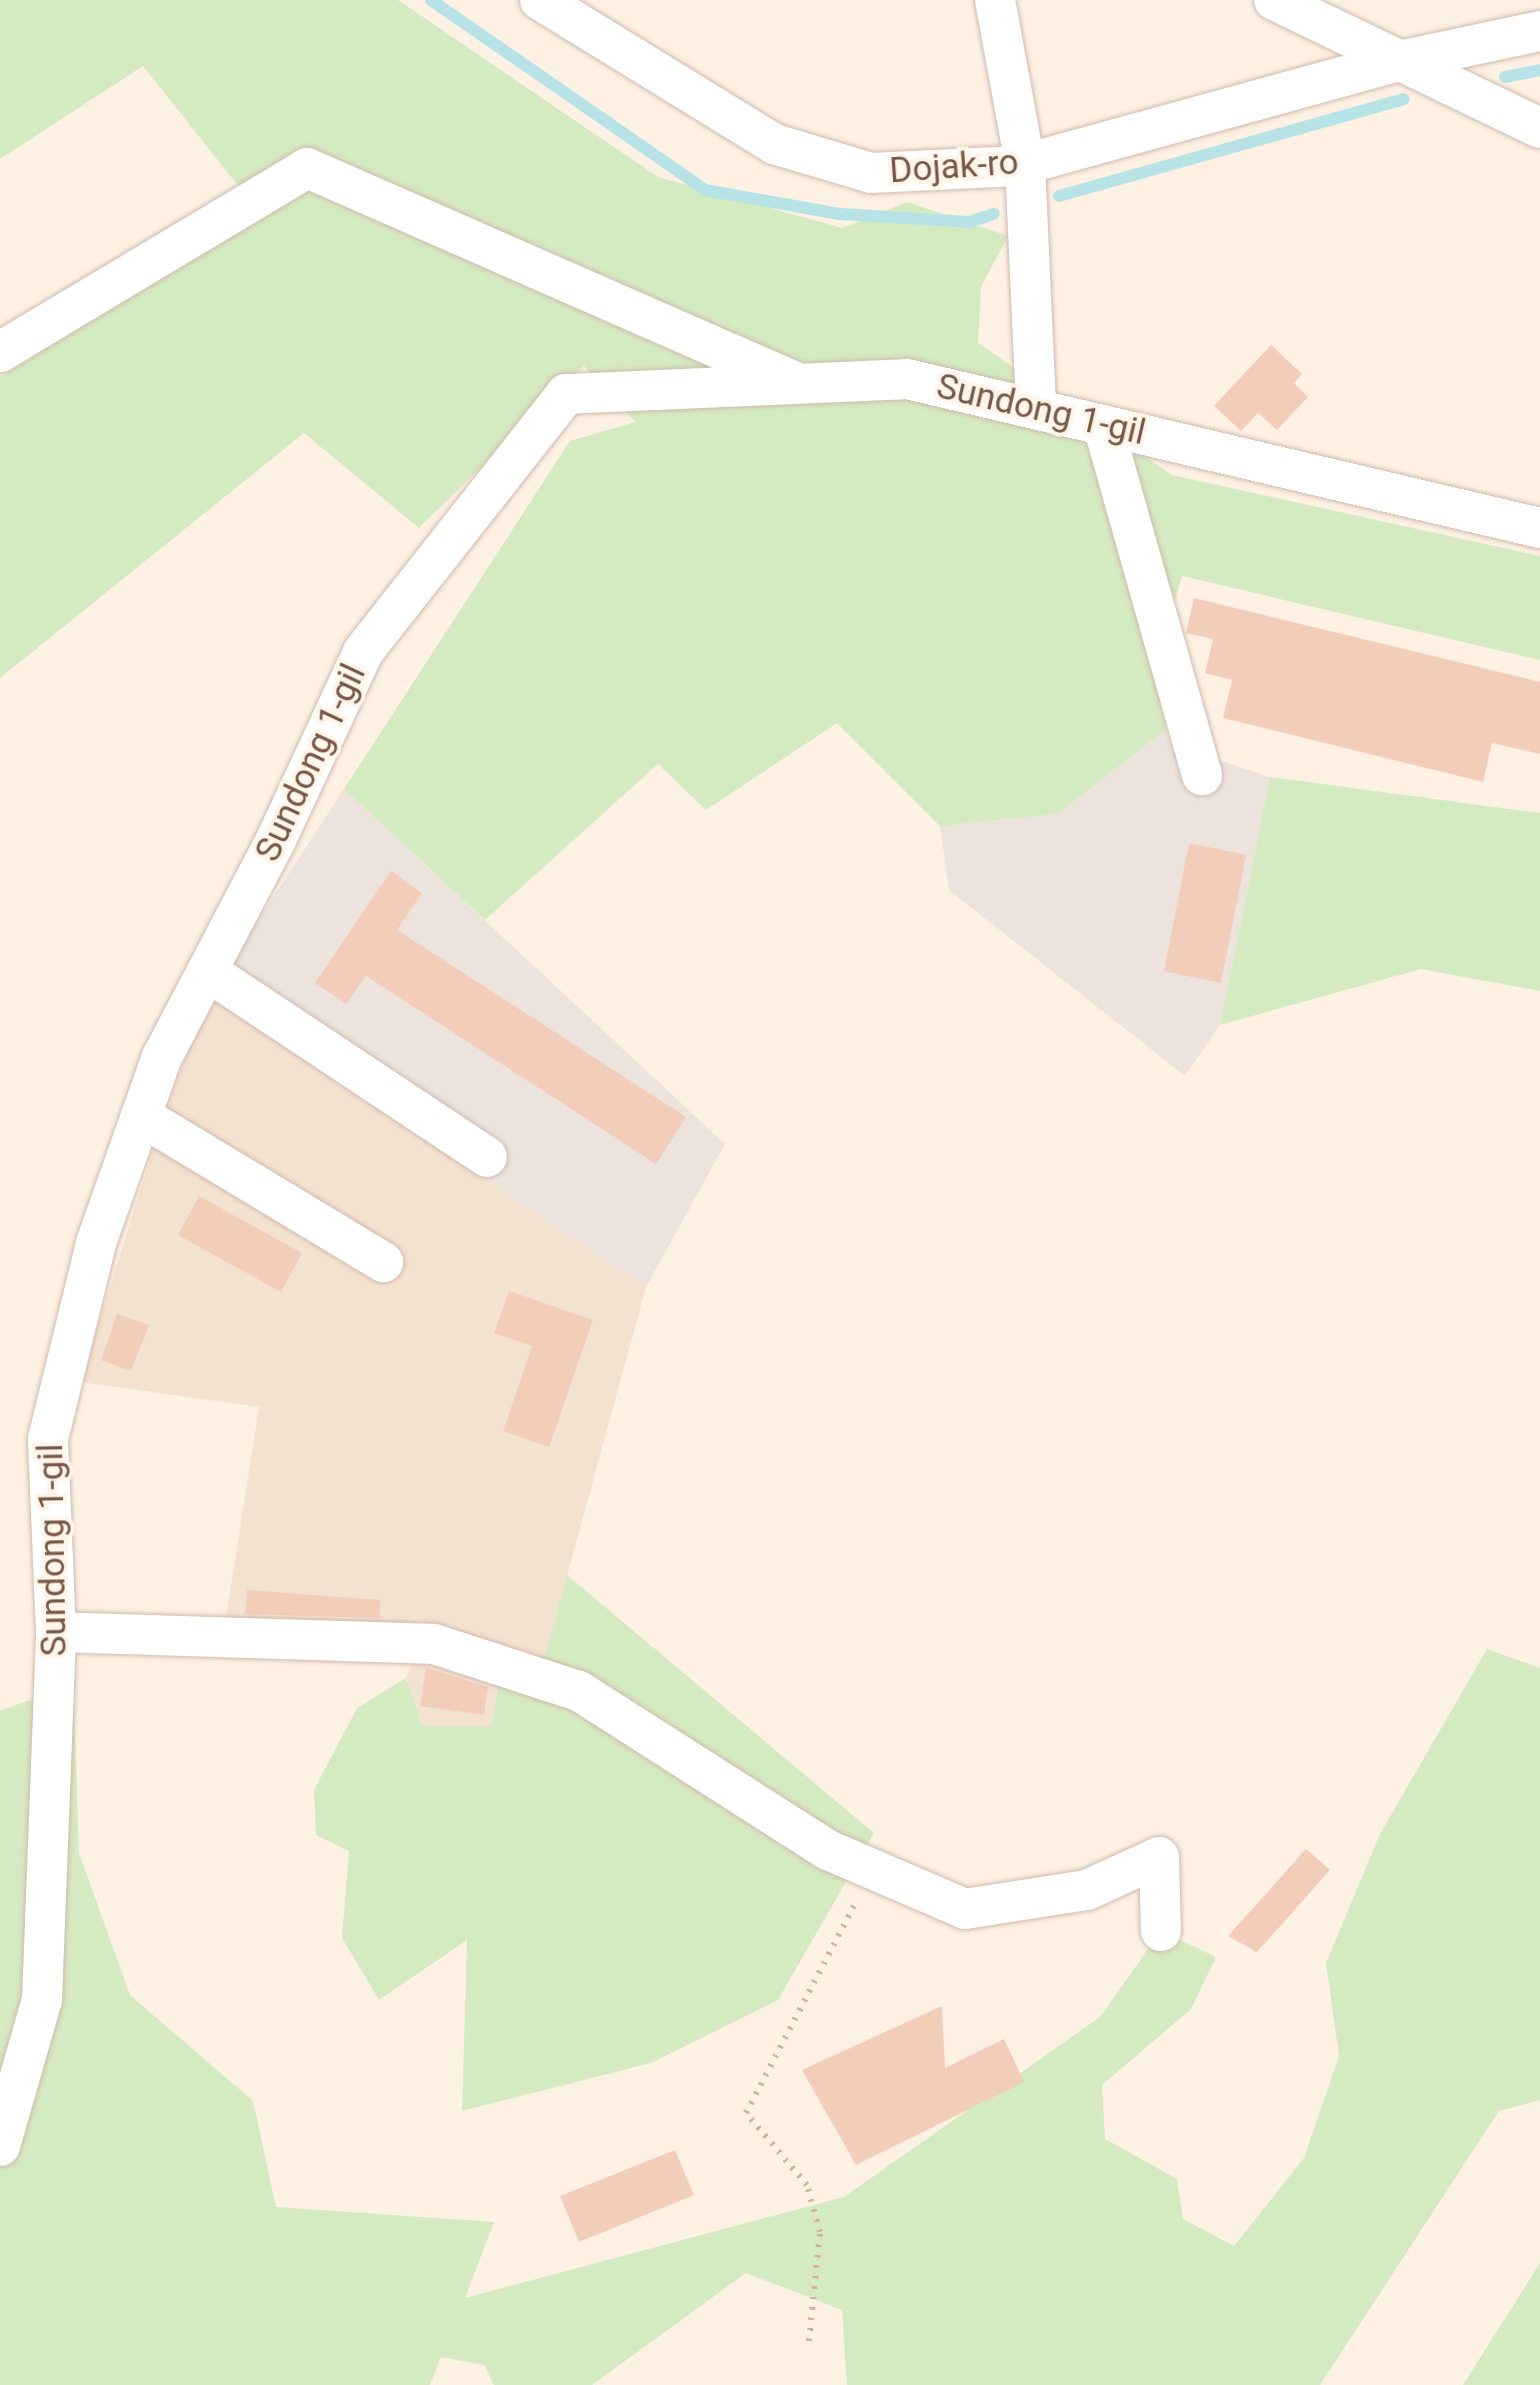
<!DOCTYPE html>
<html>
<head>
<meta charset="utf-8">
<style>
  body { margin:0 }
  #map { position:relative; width:1540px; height:2385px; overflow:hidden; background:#fdf1e3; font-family:Roboto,sans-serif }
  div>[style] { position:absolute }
  .residential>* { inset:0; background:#f4e2d1 }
  .industrial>* { inset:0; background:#ece3dd }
  .green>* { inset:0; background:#d4eac1 }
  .stream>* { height:12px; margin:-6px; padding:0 6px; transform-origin:6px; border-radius:6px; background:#b7e2e6 }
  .building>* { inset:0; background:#f2cdba }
  .path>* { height:6px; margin-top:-3px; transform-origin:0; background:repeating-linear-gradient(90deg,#d7b09d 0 2.5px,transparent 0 10.5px) }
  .roads { filter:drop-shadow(0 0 2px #d0baac) drop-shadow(0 0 2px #d0baac) }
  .minor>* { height:40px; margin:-20px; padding:0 20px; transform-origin:20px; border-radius:20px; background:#fff }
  span { translate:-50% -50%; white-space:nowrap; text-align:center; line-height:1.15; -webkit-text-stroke:8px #fff5e9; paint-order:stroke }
  .street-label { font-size:35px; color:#755648 }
</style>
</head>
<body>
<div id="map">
  <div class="residential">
    <div style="clip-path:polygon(210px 994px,646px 1287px,545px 1657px,505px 1653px,491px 1726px,423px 1726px,406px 1678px,425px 1634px,225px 1624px,259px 1407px,80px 1382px,168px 1103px)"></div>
  </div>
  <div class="industrial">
    <div style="clip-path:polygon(1166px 729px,1170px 744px,1270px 777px,1220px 1025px,1185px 1076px,949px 890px,940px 826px,1058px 814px)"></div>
    <div style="clip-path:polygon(344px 789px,725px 1144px,646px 1287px,210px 994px)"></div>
  </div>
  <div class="green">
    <div style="clip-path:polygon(0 0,398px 0,658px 177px,842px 228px,907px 202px,1008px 236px,981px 287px,978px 343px,1172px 475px,1540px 556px,1540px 660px,1182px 576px,1154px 672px,1166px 729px,1058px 814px,940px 826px,837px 723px,706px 810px,658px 764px,485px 920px,344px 789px,570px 441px,635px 422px,584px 366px,419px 528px,304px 433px,0 678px,0 377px,313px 183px,294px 155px,240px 188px,143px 66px,0 159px)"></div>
    <div style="clip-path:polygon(1270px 777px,1540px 813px,1540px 991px,1421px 969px,1220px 1025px)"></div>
    <div style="clip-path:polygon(567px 1575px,874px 1833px,778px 2000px,651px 2063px,462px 2111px,467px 1940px,379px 2000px,342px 1938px,349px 1851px,316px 1835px,314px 1790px,357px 1708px,406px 1678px,423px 1726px,491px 1726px,505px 1653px,545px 1656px)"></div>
    <div style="clip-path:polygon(1487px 1649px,1540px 1668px,1540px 2100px,1499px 2111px,1320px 2385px,847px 2385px,842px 2310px,746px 2273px,592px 2385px,494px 2385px,484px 2365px,441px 2357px,430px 2385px,0 2385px,0 1711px,27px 1701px,74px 1701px,79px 1853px,130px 1995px,253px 2101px,276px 2207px,494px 2222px,465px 2298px,844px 2197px,1100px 2017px,1161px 1931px,1216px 1957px,1191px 2009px,1102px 2085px,1105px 2139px,1177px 2179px,1183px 2219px,1234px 2246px,1304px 2158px,1339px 2056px,1326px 1963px,1380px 1834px)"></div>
    <div style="clip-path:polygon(1540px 2263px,1540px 2385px,1463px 2385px)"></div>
  </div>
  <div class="stream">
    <div style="left:431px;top:0;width:333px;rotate:34.7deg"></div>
    <div style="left:705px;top:190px;width:137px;rotate:10.1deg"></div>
    <div style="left:840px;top:214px;width:129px;rotate:3.5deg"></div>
    <div style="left:969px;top:222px;width:26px;rotate:-18deg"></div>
    <div style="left:1505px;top:77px;width:36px;rotate:-11deg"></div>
    <div style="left:1059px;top:196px;width:358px;rotate:-15.7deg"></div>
  </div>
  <div class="building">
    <div style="clip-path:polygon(1271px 345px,1302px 374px,1294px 383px,1308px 397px,1277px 430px,1258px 413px,1241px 431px,1214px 406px)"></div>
    <div style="clip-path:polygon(1194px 598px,1540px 682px,1540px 754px,1492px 743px,1483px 782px,1223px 718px,1232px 680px,1205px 673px,1213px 639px,1186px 633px)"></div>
    <div style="clip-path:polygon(1189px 843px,1246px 855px,1221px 983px,1164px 971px)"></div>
    <div style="clip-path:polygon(391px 871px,422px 893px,397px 930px,686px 1117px,656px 1164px,366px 976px,346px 1004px,315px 983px)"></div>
    <div style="clip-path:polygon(199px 1196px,302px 1253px,281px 1292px,178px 1235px)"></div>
    <div style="clip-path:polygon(509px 1291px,593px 1320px,549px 1447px,503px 1431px,532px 1346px,494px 1333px)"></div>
    <div style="clip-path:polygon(117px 1314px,149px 1325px,131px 1371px,101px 1360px)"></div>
    <div style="clip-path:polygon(247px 1590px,380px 1600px,380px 1618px,245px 1614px)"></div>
    <div style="clip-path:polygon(426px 1668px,488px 1687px,484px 1715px,420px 1706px)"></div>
    <div style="clip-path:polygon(1306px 1849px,1330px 1870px,1257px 1952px,1228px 1936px)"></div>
    <div style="clip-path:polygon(942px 2006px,945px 2068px,1004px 2039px,1024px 2082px,856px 2165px,802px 2070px)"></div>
    <div style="clip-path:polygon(675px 2150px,694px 2195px,579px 2242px,560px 2196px)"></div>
  </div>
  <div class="path">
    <div style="left:809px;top:2341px;width:110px;rotate:-84.2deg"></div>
    <div style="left:820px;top:2232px;width:49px;rotate:-105.5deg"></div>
    <div style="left:807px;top:2185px;width:94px;rotate:-130.3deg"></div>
    <div style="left:746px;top:2113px;width:236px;rotate:-62.5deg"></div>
  </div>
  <div class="roads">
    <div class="minor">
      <div style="left:540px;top:0;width:275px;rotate:31.6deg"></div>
      <div style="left:774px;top:144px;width:101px;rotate:16.6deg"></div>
      <div style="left:871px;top:173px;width:147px;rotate:-2.7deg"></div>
      <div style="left:1018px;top:166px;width:395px;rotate:-15.4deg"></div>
      <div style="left:1399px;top:61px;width:144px;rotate:-12deg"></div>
      <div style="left:995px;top:0;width:167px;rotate:79.6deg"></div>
      <div style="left:1025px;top:164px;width:245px;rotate:87.4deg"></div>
      <div style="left:1274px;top:0;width:295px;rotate:25.7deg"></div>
      <div style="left:0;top:352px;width:358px;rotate:-30.9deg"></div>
      <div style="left:307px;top:168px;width:531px;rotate:23.67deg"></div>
      <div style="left:1103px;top:425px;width:364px;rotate:74.2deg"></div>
      <div style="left:207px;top:971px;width:336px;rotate:33.6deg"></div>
      <div style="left:141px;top:1116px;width:283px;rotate:31.1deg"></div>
      <div style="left:56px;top:1632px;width:378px;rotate:1.8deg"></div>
      <div style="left:434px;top:1644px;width:152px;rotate:18deg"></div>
      <div style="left:579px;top:1691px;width:295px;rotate:32.6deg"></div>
      <div style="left:828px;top:1850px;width:149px;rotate:23.3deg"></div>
      <div style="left:965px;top:1909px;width:123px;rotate:-8.9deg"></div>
      <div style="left:1087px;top:1890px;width:79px;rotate:-24.6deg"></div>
      <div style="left:1159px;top:1857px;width:74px;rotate:88.5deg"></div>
      <div style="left:0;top:2146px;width:152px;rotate:-74deg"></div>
      <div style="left:42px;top:2000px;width:368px;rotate:-87.8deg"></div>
      <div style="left:56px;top:1632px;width:193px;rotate:-92.4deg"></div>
      <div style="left:48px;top:1439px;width:202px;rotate:-76.2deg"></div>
      <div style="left:96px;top:1243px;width:197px;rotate:-70.5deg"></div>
      <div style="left:162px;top:1057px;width:243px;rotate:-62.3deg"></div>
      <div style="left:275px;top:842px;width:209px;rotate:-65.1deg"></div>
      <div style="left:363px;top:652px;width:328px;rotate:-51.8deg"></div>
      <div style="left:566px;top:394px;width:341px;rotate:-2.5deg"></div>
      <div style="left:907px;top:379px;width:650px;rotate:13.25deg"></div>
    </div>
  </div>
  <div class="street-label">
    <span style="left:954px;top:167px;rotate:-4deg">Dojak-ro</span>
    <span style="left:1041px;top:410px;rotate:13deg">Sundong 1-gil</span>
    <span style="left:311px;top:763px;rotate:-65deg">Sundong 1-gil</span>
    <span style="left:53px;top:1550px;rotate:-91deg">Sundong 1-gil</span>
  </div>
</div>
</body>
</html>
